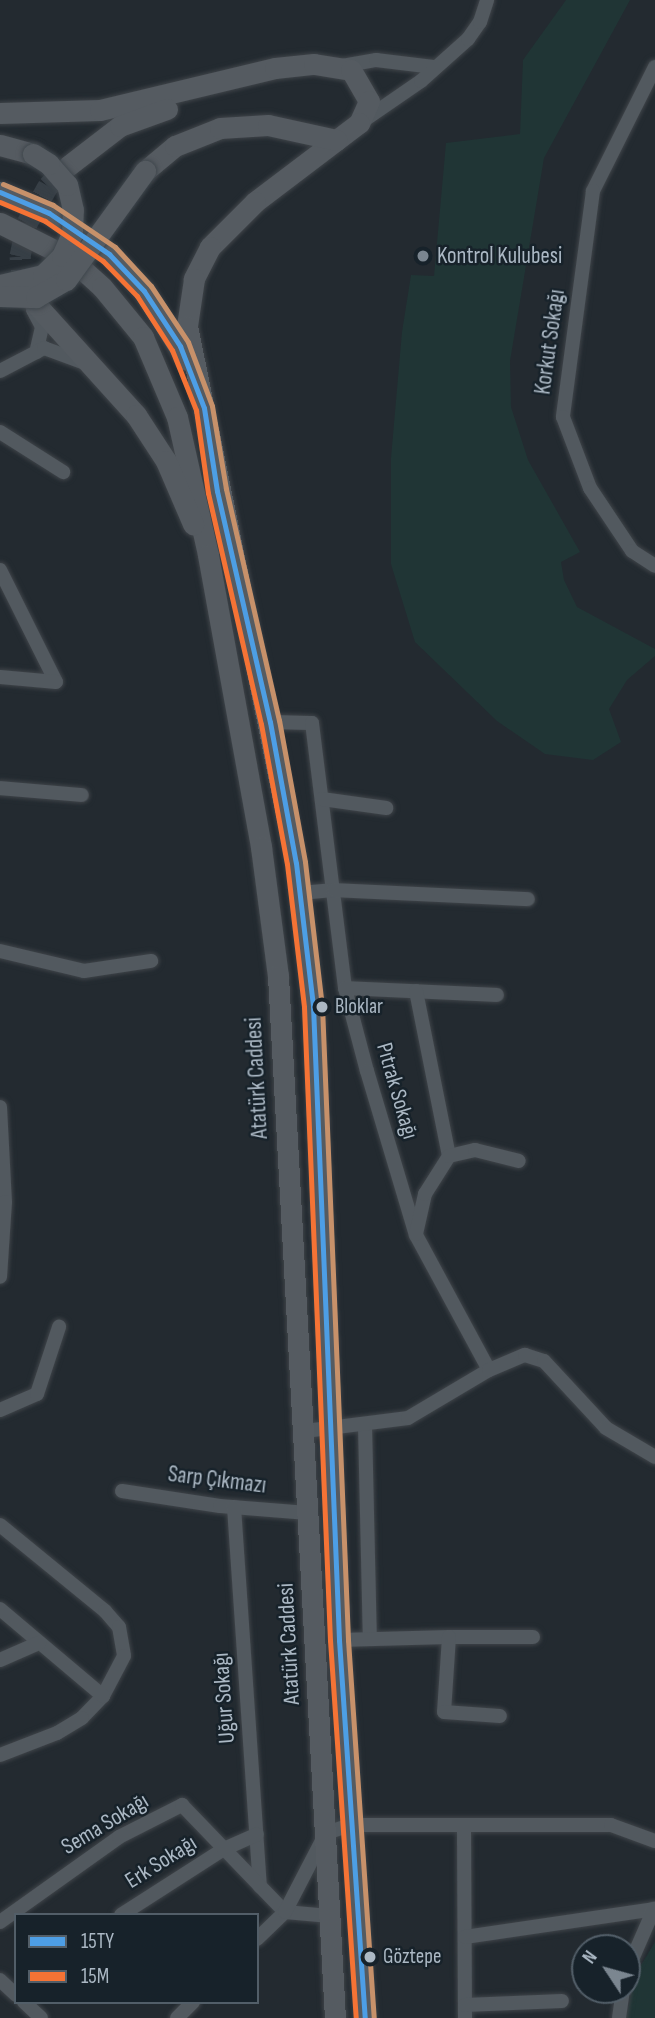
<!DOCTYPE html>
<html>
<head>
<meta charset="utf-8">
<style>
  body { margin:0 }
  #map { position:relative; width:655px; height:2018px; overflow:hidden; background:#232a30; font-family:"Sofia Sans Condensed",sans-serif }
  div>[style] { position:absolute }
  .green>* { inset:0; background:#203535 }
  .primary-tunnel>* { height:21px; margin-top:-10.5px; transform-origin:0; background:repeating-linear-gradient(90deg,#373f46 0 21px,transparent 0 31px) }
  .roads { filter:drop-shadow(0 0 2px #3f4449) drop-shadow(0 0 2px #3f4449) }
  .minor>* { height:14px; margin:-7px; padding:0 7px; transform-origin:7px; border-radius:7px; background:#52595f }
  .primary>* { height:21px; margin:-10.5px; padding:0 10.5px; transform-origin:10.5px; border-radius:10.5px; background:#555b61 }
  .bridges { filter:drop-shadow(0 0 2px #40474d) drop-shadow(0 0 2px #40474d) }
  .primary-bridge>* { height:21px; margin:-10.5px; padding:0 10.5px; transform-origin:10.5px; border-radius:10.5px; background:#555b61 }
  .bus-1>* { height:5px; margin:-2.5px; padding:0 2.5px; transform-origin:2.5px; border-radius:2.5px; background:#4d9ee5 }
  .bus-2>* { height:5px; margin:-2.5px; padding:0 2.5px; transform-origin:2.5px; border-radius:2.5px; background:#f57335 }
  .bus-3>* { height:5px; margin:-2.5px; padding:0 2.5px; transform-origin:2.5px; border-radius:2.5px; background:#c7916a }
  .dots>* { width:19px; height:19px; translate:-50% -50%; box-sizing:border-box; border:4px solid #17222a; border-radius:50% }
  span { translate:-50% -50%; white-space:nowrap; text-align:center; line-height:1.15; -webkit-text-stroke:5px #17222a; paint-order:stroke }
  .bus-label { font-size:21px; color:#abb8c4 }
  .left { translate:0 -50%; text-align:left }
  .poi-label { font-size:23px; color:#abb8c4 }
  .street-label { font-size:23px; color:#abb8c4 }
  .legend { position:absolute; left:14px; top:1913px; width:245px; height:91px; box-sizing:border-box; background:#17222a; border:2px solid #525e68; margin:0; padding:9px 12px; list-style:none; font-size:21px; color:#abb8c4 }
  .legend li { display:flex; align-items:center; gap:14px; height:35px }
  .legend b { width:35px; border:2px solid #525e68 }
  .north { position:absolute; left:571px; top:1934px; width:70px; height:70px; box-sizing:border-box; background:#17222a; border:2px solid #525e68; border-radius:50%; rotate:306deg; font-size:19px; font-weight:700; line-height:28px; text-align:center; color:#abb8c4 }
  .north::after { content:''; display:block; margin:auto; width:24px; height:32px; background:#7b8690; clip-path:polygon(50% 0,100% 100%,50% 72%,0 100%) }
</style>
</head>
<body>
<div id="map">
  <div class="green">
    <div style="clip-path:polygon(566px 0,630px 0,544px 158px,510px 361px,511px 407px,528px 460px,580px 552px,561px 562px,564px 580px,577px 607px,655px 649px,655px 656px,627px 680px,609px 709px,621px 742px,593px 760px,545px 754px,497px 721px,415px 642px,391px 564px,391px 458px,402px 332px,411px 275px,434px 276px,446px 143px,520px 134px,523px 60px)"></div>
    <div style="clip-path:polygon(655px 1942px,655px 2018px,626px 2018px,635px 1975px)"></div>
  </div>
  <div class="primary-tunnel">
    <div style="left:23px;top:290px;width:34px;rotate:-95deg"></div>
    <div style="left:20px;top:256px;width:34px;rotate:-78deg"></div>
    <div style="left:27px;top:223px;width:43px;rotate:-60.4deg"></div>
    <div style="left:48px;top:186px;width:28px;rotate:-45deg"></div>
  </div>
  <div class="roads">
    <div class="minor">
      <div style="left:342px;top:66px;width:35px;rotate:-10deg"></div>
      <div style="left:376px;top:60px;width:58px;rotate:6.9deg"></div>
      <div style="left:655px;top:67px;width:139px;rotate:116.6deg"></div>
      <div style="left:593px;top:191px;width:228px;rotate:97.6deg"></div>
      <div style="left:563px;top:417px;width:76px;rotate:69.2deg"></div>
      <div style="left:590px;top:488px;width:76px;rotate:56.3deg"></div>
      <div style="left:632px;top:551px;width:27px;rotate:33deg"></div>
      <div style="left:360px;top:123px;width:74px;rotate:-34.5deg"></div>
      <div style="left:421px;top:81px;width:63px;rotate:-41.8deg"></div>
      <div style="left:468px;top:39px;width:21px;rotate:-55deg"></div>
      <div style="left:480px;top:22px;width:23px;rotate:-72deg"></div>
      <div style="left:33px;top:310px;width:19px;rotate:62deg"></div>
      <div style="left:42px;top:327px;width:26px;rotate:103deg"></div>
      <div style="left:0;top:371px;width:50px;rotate:-27.6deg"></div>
      <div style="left:44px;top:348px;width:44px;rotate:20.1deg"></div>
      <div style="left:0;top:432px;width:75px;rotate:32.4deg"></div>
      <div style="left:0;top:570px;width:125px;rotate:63.4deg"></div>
      <div style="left:56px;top:682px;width:56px;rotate:-174.9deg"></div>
      <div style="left:270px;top:722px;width:42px;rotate:1.4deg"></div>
      <div style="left:312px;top:723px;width:267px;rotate:82.9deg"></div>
      <div style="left:345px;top:988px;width:86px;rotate:75.2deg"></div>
      <div style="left:367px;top:1071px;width:171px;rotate:73.4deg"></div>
      <div style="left:416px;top:1235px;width:153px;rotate:61.6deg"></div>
      <div style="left:0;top:788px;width:82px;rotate:4.9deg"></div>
      <div style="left:322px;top:799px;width:65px;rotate:8deg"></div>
      <div style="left:300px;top:893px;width:34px;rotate:-5deg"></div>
      <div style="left:334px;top:890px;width:194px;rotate:2.7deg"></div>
      <div style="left:0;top:951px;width:86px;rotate:13.4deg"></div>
      <div style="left:84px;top:971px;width:68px;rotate:-8.5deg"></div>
      <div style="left:345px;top:988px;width:152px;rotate:2.6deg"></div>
      <div style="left:416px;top:991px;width:168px;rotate:78.7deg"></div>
      <div style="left:0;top:1107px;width:95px;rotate:87deg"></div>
      <div style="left:5px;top:1202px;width:75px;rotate:93.8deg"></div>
      <div style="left:416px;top:1234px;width:41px;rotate:-77.3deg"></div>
      <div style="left:425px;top:1194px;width:45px;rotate:-57.7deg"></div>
      <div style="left:449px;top:1156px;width:27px;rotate:-13deg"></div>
      <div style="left:475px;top:1150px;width:45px;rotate:14deg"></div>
      <div style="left:0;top:1410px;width:40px;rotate:-23.4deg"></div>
      <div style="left:37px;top:1394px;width:71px;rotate:-71.8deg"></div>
      <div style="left:365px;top:1425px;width:214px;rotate:88.7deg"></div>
      <div style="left:305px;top:1431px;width:104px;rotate:-7.2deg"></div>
      <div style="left:408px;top:1418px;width:94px;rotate:-30.7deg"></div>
      <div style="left:489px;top:1370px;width:39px;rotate:-23deg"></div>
      <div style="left:525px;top:1355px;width:20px;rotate:18deg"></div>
      <div style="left:544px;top:1361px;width:91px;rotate:47.2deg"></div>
      <div style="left:606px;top:1428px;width:57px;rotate:30.6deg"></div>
      <div style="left:122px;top:1491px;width:99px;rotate:8.7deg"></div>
      <div style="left:220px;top:1506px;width:88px;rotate:4.5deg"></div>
      <div style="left:234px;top:1507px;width:380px;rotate:86.1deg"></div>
      <div style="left:0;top:1525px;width:136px;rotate:39.3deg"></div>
      <div style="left:105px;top:1611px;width:21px;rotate:49deg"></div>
      <div style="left:119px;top:1627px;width:29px;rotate:80deg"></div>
      <div style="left:124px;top:1656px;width:45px;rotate:117.7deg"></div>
      <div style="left:103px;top:1696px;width:30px;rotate:134deg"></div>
      <div style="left:82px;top:1718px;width:29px;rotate:149deg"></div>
      <div style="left:57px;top:1733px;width:61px;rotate:158.9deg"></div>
      <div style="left:0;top:1609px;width:135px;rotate:40.2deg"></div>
      <div style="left:449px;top:1637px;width:84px"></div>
      <div style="left:339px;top:1640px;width:110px;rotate:-1.6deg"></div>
      <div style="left:449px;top:1637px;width:75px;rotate:93.8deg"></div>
      <div style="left:444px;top:1712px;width:56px;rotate:4.1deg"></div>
      <div style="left:0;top:1660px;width:43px;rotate:-23.6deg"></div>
      <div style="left:464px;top:1827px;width:191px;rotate:89.7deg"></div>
      <div style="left:285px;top:1912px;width:45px;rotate:5.1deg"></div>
      <div style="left:121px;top:1915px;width:122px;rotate:-32.7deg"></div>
      <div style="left:224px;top:1849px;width:36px;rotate:-24deg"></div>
      <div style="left:0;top:1922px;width:146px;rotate:-35.5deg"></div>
      <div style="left:119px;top:1837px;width:71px;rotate:-26.9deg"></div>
      <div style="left:182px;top:1805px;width:149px;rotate:46.1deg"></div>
      <div style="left:465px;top:1937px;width:192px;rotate:-8.4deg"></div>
      <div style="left:257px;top:1939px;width:39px;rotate:-44deg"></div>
      <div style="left:285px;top:1912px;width:89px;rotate:-62.6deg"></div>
      <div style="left:326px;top:1833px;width:26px;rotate:-18deg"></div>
      <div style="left:351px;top:1825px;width:260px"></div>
      <div style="left:611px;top:1825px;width:47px;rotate:20deg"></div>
      <div style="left:627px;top:1971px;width:68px;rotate:-66.5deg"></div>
      <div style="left:0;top:1980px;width:22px;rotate:43deg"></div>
      <div style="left:24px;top:2002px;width:23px;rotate:43deg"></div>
      <div style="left:465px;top:2005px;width:97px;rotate:-2.4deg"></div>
      <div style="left:177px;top:2018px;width:23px;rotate:-45deg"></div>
      <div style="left:619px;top:2018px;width:28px;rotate:-82deg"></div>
    </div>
    <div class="primary">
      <div style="left:0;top:113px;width:100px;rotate:-1.7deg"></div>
      <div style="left:100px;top:110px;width:180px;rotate:-13.5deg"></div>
      <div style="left:275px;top:68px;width:39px;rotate:-6deg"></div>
      <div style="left:314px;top:64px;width:37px;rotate:9deg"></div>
      <div style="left:351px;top:70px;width:36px;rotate:60deg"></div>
      <div style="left:369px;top:101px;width:24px;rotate:114deg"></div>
      <div style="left:359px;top:123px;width:131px;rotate:142.8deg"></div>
      <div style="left:255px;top:202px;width:64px;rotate:135deg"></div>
      <div style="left:210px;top:247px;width:36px;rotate:117deg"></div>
      <div style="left:194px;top:279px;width:48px;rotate:98.5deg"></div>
      <div style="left:187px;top:326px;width:548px;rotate:78.53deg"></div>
      <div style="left:296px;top:863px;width:144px;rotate:83.2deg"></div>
      <div style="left:313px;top:1006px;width:635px;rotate:87.65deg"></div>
      <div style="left:339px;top:1640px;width:379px;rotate:86.1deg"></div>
      <div style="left:0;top:145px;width:34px;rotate:15deg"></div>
      <div style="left:68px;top:166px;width:66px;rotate:-37.6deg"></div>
      <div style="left:120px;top:126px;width:50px;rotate:-19.9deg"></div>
      <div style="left:145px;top:171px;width:39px;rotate:-40deg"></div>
      <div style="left:175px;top:146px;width:48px;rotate:-21.8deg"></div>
      <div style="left:220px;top:128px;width:48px;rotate:-3.6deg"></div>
      <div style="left:268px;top:125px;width:70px;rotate:12.4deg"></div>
      <div style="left:0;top:192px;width:53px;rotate:23.2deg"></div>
      <div style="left:49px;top:213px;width:73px;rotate:34.3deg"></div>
      <div style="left:109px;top:254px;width:51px;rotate:46.6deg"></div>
      <div style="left:144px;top:291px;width:81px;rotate:58.1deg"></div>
      <div style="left:0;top:223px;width:78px;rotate:26.6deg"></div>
      <div style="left:70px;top:258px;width:43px;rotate:42.2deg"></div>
      <div style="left:102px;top:287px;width:65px;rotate:50.6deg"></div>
      <div style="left:143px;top:337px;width:87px;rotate:67deg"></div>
      <div style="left:177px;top:417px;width:141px;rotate:77.3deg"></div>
      <div style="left:208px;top:555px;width:297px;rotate:79.7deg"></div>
      <div style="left:261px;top:847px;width:130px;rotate:82.5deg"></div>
      <div style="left:278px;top:976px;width:1044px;rotate:86.87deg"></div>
      <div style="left:23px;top:290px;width:169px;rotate:47.9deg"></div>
      <div style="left:136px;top:415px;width:55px;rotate:56.9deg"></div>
      <div style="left:166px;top:461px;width:69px;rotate:66.8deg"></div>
    </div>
  </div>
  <div class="bridges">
    <div class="primary-bridge">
      <div style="left:0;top:285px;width:44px;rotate:-13.1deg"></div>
      <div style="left:43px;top:275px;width:27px;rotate:-45deg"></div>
      <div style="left:62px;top:256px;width:24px;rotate:-66deg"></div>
      <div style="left:72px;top:234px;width:24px;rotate:-88deg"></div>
      <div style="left:73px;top:210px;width:26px;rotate:-103deg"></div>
      <div style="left:67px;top:185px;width:28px;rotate:-131deg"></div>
      <div style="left:49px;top:164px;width:19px;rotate:-148deg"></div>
      <div style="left:0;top:296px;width:36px;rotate:2deg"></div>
      <div style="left:36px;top:297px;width:34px;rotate:-30deg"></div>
      <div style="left:66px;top:280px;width:135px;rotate:-54.1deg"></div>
    </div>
  </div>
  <div class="bus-1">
    <div style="left:0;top:192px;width:53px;rotate:23.2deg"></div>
    <div style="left:49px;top:213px;width:73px;rotate:34.3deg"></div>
    <div style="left:109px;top:254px;width:51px;rotate:46.6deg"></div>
    <div style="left:144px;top:291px;width:66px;rotate:56.8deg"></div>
    <div style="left:180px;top:346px;width:66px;rotate:68.8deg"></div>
    <div style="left:204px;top:408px;width:84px;rotate:81.1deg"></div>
    <div style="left:217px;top:491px;width:237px;rotate:77.1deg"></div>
    <div style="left:270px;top:722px;width:143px;rotate:79.6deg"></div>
    <div style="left:296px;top:863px;width:144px;rotate:83.2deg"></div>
    <div style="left:313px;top:1006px;width:635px;rotate:87.65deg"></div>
    <div style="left:339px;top:1640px;width:379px;rotate:86.1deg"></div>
  </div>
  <div class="bus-2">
    <div style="left:0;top:202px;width:49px;rotate:22.9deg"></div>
    <div style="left:45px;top:221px;width:70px;rotate:34.6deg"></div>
    <div style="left:103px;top:261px;width:49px;rotate:45.8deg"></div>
    <div style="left:137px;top:296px;width:64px;rotate:57.1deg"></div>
    <div style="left:172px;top:350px;width:65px;rotate:68.2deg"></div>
    <div style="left:196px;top:410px;width:84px;rotate:81.8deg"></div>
    <div style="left:208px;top:493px;width:237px;rotate:77.1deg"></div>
    <div style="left:261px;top:724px;width:142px;rotate:79.5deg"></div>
    <div style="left:287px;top:864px;width:144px;rotate:83.2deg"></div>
    <div style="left:304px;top:1007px;width:634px;rotate:87.65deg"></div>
    <div style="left:330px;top:1640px;width:379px;rotate:86.1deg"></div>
  </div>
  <div class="bus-3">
    <div style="left:3px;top:184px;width:54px;rotate:22.8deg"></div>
    <div style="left:53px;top:205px;width:75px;rotate:34.1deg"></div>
    <div style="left:115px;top:247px;width:53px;rotate:47.3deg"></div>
    <div style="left:151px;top:286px;width:67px;rotate:56.5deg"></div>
    <div style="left:188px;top:342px;width:68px;rotate:69.4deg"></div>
    <div style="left:212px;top:406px;width:84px;rotate:80.4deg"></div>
    <div style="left:226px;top:489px;width:237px;rotate:77.1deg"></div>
    <div style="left:279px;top:720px;width:144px;rotate:79.6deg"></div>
    <div style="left:305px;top:862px;width:145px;rotate:83.3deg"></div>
    <div style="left:322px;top:1006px;width:635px;rotate:87.65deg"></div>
    <div style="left:348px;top:1640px;width:378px;rotate:86.1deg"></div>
  </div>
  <div class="dots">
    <div style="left:423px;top:256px;background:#7b8690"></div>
    <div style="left:322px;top:1007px;background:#abb8c4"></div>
    <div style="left:370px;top:1957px;background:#abb8c4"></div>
  </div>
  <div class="bus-label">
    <span class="left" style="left:335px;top:1007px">Bloklar</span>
    <span class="left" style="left:383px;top:1957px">Göztepe</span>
  </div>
  <div class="poi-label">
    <span class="left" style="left:437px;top:256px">Kontrol Kulubesi</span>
  </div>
  <div class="street-label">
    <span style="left:550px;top:342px;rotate:-82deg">Korkut Sokağı</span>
    <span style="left:257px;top:1078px;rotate:-93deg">Atatürk Caddesi</span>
    <span style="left:397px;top:1091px;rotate:74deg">Pıtrak Sokağı</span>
    <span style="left:217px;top:1480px;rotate:7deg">Sarp Çıkmazı</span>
    <span style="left:289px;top:1644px;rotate:-93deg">Atatürk Caddesi</span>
    <span style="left:224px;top:1698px;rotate:-94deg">Uğur Sokağı</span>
    <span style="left:105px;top:1824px;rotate:-31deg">Sema Sokağı</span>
    <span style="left:161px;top:1862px;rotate:-32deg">Erk Sokağı</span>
  </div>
  <ul class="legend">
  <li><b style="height:9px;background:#4d9ee5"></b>15TY</li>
  <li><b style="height:9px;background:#f57335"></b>15M</li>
  </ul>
  <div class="north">N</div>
</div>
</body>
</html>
